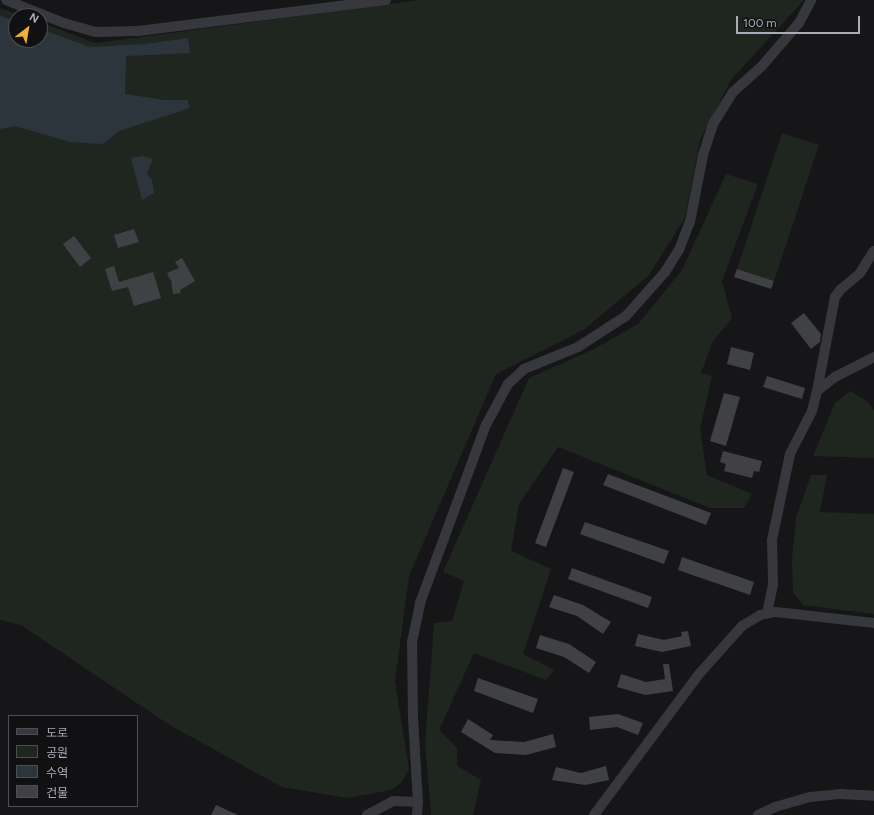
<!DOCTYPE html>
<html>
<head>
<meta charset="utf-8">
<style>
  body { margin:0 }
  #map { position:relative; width:874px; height:815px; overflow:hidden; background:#161618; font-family:Figtree,"Noto Sans KR",sans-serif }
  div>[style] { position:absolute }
  .green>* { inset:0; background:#1e261f }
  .water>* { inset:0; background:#2c353c }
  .building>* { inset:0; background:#404145 }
  .minor>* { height:10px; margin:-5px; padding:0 5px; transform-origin:5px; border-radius:5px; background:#37383d }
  span { translate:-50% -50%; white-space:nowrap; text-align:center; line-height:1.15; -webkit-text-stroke:4px #111113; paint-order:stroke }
  .legend { position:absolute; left:8px; top:715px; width:130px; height:92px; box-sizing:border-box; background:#111113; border:1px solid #4d4f55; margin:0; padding:5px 7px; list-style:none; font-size:12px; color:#a8adb8 }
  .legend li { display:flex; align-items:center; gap:8px; height:20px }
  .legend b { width:20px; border:1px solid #4d4f55 }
  .north { position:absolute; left:8px; top:8px; width:40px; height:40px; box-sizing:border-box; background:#111113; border:1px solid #4d4f55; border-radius:50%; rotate:31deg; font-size:11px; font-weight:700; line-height:16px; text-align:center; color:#a8adb8 }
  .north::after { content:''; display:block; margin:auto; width:14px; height:18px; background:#f2b134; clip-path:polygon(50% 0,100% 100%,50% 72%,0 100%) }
  .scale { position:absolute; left:736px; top:16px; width:124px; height:18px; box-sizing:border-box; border:2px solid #a8adb8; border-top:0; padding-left:5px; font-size:12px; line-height:14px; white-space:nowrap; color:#a8adb8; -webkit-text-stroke:3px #111113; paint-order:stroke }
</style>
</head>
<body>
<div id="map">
  <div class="green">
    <div style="clip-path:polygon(420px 0,804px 0,731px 80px,700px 141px,685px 218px,649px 275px,585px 329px,496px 374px,409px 576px,395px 681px,409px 769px,401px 783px,391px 790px,347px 798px,282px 787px,168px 724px,21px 625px,0 620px,0 8px,22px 16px,16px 16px,16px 40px,40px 40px,40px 22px,95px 43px)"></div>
    <div style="clip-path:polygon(782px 133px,819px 145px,774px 281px,737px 269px)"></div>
    <div style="clip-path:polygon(726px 174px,758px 184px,722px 281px,732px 318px,713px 341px,701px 373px,712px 376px,700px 429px,707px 475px,752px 494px,744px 508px,710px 508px,558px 447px,519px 504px,511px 551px,551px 569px,523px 654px,555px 670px,546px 680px,474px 653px,439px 730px,457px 748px,457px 766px,481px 780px,473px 815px,431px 815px,425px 744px,434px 623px,452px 621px,464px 581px,443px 572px,529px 378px,592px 350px,638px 324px,682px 270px)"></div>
    <div style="clip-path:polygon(850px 391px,867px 401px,874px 410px,874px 458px,813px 456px,835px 403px)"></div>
    <div style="clip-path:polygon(811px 475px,827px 475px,820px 512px,874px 514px,874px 614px,803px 605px,793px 592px,792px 559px,796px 518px)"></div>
  </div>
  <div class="water">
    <div style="clip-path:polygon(0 16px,16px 21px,16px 40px,40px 40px,40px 29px,90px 47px,145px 44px,188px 38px,190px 53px,126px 56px,125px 94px,165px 100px,187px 100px,190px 108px,119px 131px,103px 144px,70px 142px,15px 126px,0 129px)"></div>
    <div style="clip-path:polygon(143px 156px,153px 159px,147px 174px,152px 180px,154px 193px,142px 200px,131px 158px)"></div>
  </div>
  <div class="building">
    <div style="clip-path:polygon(134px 229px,139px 242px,118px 248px,114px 235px)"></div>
    <div style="clip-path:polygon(74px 236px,91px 258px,80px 267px,63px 244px)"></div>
    <div style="clip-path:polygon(182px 258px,195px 281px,180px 290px,181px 293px,173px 294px,171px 279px,170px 280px,167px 273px,179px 268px,175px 262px)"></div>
    <div style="clip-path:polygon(114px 266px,119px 282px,153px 272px,161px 298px,134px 306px,128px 287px,112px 291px,105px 269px)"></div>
    <div style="clip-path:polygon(737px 269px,774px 281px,771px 289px,734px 277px)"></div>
    <div style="clip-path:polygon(804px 313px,821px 334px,820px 342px,811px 349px,791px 323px)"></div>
    <div style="clip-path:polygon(731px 347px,754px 353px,750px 370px,727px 364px)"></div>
    <div style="clip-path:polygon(767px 376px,805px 388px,802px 399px,763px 387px)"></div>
    <div style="clip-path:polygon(724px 393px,740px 397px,726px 446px,710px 441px)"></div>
    <div style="clip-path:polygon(723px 451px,762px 461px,759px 472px,754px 471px,752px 478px,724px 471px,726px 464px,720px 462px)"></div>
    <div style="clip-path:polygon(563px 468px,574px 472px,546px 547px,535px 543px)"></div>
    <div style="clip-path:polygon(608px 474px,711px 513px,706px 525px,603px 485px)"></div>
    <div style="clip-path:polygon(585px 522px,669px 551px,664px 564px,580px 534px)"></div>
    <div style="clip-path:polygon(682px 557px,754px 582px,750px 595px,678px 570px)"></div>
    <div style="clip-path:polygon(572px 568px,652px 597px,648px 608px,568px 579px)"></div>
    <div style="clip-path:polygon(554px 595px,583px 605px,611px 622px,603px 634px,577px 616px,549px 607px)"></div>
    <div style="clip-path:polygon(688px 631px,691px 646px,662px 652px,635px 646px,638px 634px,664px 640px,682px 636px,681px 632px)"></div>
    <div style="clip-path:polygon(540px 635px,569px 644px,596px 662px,589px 673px,564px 657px,536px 648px)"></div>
    <div style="clip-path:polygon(663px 664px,669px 664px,673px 691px,645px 695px,617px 687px,621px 674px,646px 682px,665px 679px)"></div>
    <div style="clip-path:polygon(478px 678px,538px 699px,533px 713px,474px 691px)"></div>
    <div style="clip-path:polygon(618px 714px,643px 723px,638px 735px,617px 727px,590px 730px,589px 717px)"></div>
    <div style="clip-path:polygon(468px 719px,493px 735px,490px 740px,524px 742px,553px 734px,556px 747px,526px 755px,495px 753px,461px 732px)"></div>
    <div style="clip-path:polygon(606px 766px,609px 780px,585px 785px,552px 780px,556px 767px,581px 773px)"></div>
    <div style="clip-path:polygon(216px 805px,238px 815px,211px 815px)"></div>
  </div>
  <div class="minor">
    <div style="left:6px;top:0;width:62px;rotate:21.6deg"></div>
    <div style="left:64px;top:23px;width:33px;rotate:16deg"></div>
    <div style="left:96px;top:32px;width:42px;rotate:-1.4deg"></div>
    <div style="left:138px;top:31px;width:250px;rotate:-7.1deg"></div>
    <div style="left:817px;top:391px;width:96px;rotate:-79.2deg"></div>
    <div style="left:835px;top:297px;width:9px;rotate:-54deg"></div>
    <div style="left:840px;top:290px;width:26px;rotate:-40deg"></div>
    <div style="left:860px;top:273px;width:26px;rotate:-58deg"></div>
    <div style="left:767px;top:613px;width:30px;rotate:-78deg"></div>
    <div style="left:773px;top:584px;width:44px;rotate:-91.3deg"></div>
    <div style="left:772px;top:540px;width:88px;rotate:-78.2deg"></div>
    <div style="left:790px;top:454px;width:48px;rotate:-62.9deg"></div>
    <div style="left:812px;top:411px;width:21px;rotate:-76deg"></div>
    <div style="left:817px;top:391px;width:23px;rotate:-38deg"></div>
    <div style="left:835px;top:377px;width:44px;rotate:-27.1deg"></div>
    <div style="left:367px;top:815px;width:30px;rotate:-28deg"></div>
    <div style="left:393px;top:801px;width:25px;rotate:2deg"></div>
    <div style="left:418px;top:802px;width:83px;rotate:-93.4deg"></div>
    <div style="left:413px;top:719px;width:77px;rotate:-90.7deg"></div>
    <div style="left:412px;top:642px;width:40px;rotate:-78deg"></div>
    <div style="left:420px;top:603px;width:190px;rotate:-69.7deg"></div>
    <div style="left:486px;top:425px;width:47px;rotate:-61.8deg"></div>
    <div style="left:508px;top:384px;width:22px;rotate:-43deg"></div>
    <div style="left:524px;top:369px;width:58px;rotate:-22.2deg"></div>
    <div style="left:578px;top:347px;width:57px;rotate:-32.9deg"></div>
    <div style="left:626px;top:316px;width:59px;rotate:-48.4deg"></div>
    <div style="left:665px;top:272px;width:26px;rotate:-58deg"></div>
    <div style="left:679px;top:250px;width:30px;rotate:-69deg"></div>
    <div style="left:690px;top:222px;width:68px;rotate:-79deg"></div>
    <div style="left:703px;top:155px;width:33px;rotate:-72deg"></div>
    <div style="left:713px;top:124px;width:36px;rotate:-58deg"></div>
    <div style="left:732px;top:93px;width:40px;rotate:-42deg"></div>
    <div style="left:762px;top:66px;width:57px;rotate:-49.3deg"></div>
    <div style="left:799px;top:23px;width:26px;rotate:-62deg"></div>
    <div style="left:417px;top:815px;width:13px;rotate:-86deg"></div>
    <div style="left:594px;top:815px;width:177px;rotate:-53.3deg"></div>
    <div style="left:700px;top:673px;width:63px;rotate:-48.2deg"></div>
    <div style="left:742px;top:626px;width:21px;rotate:-31deg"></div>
    <div style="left:760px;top:615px;width:16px;rotate:-11deg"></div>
    <div style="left:776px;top:612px;width:99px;rotate:6.4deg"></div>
    <div style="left:758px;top:815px;width:19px;rotate:-25deg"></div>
    <div style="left:775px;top:807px;width:37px;rotate:-16deg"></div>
    <div style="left:811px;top:797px;width:30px;rotate:-6deg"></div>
    <div style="left:841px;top:794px;width:33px;rotate:3deg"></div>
  </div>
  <ul class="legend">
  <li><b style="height:5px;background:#37383d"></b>도로</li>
  <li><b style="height:11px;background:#1e261f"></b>공원</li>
  <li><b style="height:11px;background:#2c353c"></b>수역</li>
  <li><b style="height:11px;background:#404145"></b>건물</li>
  </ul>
  <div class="north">N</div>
  <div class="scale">100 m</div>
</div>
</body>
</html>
